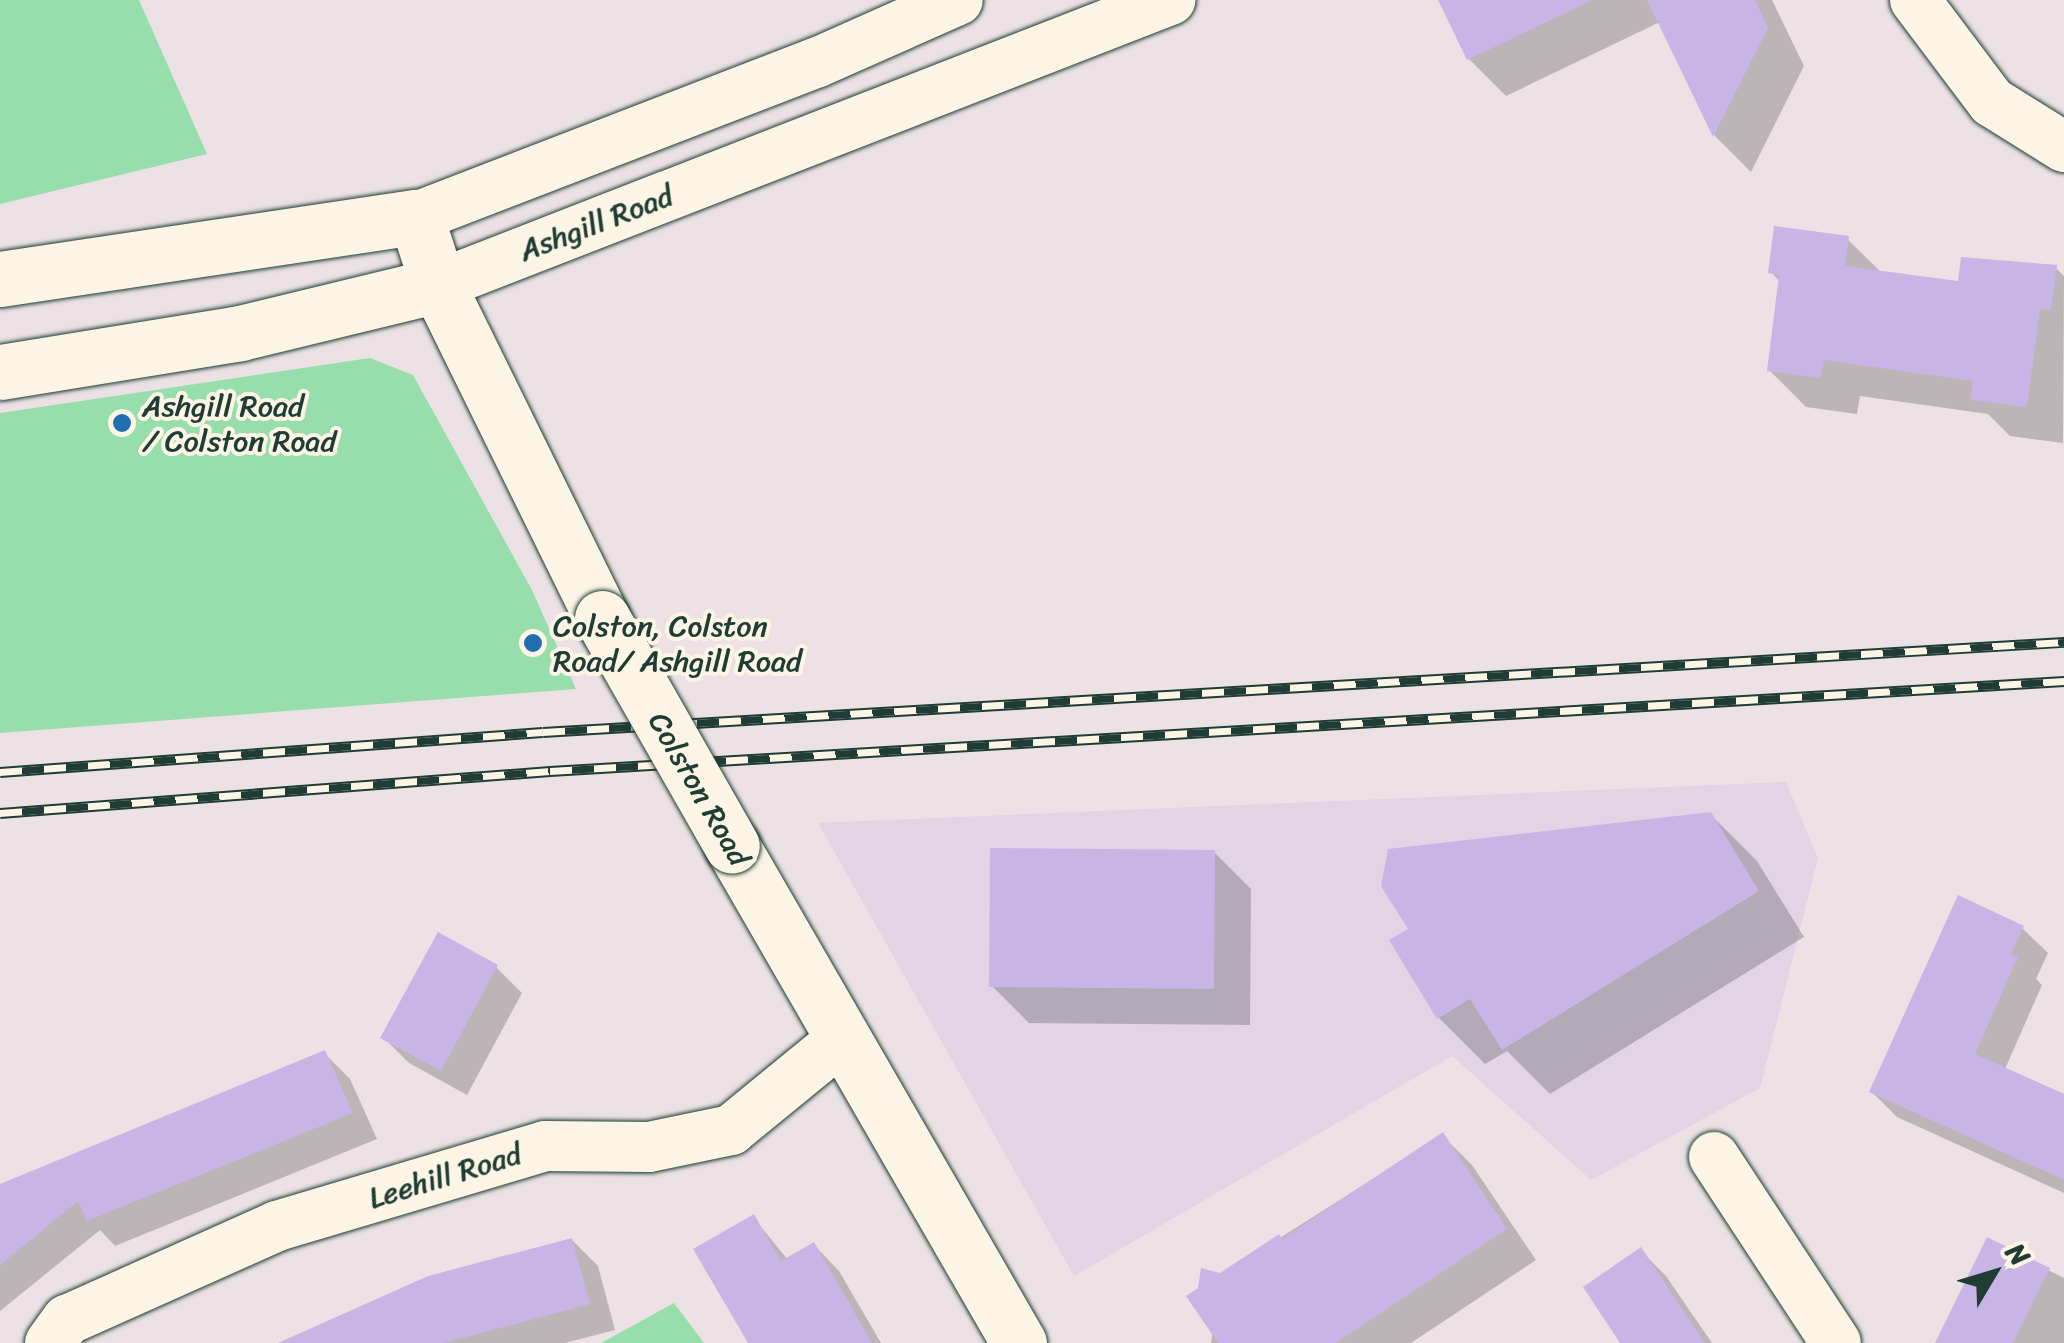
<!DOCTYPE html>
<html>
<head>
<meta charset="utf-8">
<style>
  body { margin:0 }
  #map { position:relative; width:2064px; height:1343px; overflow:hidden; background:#ece2e5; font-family:Sriracha,sans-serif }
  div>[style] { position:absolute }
  .built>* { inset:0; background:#e1d4e5 }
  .green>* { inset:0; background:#98deac }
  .shadow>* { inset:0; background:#0003 }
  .building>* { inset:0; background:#c7b5e6 }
  .roads { filter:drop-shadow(0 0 2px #1f3d34) drop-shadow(0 0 2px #1f3d34) }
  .street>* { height:50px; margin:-25px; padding:0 25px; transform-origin:25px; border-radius:25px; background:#fcf5e5 }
  .secondary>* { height:55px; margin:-27.5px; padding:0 27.5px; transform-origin:27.5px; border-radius:27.5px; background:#fcf5e5 }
  .rail>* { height:11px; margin-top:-5.5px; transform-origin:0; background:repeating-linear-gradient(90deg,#fcf5e5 0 22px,#1f3d34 0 44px); box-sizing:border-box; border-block:2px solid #1f3d34 }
  .bridges { filter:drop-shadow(0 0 2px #1f3d34) drop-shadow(0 0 2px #1f3d34) }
  .secondary-bridge>* { height:55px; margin:-27.5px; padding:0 27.5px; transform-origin:27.5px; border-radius:27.5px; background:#fcf5e5 }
  .dots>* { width:28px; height:28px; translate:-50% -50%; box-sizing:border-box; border:5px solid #fcf5e5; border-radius:50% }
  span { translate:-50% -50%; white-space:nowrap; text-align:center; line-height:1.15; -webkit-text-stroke:8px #fcf5e5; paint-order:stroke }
  .street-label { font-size:30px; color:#1f3d34 }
  .poi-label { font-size:30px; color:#1f3d34 }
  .left { translate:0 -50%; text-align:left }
  .north { position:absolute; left:1944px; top:1223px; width:100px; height:100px; -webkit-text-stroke:8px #fcf5e5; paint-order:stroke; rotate:52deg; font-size:28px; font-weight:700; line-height:40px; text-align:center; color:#1f3d34 }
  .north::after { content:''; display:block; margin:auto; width:35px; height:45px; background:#1f3d34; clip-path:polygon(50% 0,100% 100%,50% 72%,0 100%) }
</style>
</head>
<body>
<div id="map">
  <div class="built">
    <div style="clip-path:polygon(1786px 782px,1818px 858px,1760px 1088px,1591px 1180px,1452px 1056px,1074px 1276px,818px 823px)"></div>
  </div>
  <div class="green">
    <div style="clip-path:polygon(0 0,139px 0,207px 154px,0 204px)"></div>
    <div style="clip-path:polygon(370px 358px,413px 375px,532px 590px,576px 689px,0 733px,0 413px)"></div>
    <div style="clip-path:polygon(674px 1303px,704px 1343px,601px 1343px)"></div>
  </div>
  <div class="shadow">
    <div style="clip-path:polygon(1441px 0,1772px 0,1804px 66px,1751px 172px,1715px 136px,1660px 22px,1506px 96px,1469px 59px)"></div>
    <div style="clip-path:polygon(1847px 239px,1882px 273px,1960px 284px,2056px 268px,2064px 276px,2063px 443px,2010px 436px,1988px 414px,1860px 396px,1857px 414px,1806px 407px,1769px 370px,1781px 283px,1771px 272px)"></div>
    <div style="clip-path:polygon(1710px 814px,1757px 861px,1804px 937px,1550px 1094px,1507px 1051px,1485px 1064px,1439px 1018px,1392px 941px)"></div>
    <div style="clip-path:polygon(1214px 852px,1251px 889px,1250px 1025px,1029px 1023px,992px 986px)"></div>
    <div style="clip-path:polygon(2022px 928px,2048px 953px,2036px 979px,2042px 985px,2005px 1069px,2064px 1094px,2064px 1193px,1897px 1117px,1872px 1092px)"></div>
    <div style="clip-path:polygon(496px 967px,522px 993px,467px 1095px,409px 1063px,383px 1037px)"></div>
    <div style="clip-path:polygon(324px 1053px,350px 1079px,377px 1139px,115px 1246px,100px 1230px,0 1311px,0 1187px)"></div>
    <div style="clip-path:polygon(1442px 1135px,1472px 1165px,1536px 1260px,1411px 1343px,1211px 1343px,1220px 1276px)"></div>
    <div style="clip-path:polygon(753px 1217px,788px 1260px,814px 1245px,839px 1271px,881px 1343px,751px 1343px)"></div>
    <div style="clip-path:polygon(572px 1240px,598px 1266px,615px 1330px,565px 1343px,282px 1343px)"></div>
    <div style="clip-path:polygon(1988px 1240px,2064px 1278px,2064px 1343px,1938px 1343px)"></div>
    <div style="clip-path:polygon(1641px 1251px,1666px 1276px,1712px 1343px,1623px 1343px)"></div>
  </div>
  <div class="building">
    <div style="clip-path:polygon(1438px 0,1593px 0,1467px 60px)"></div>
    <div style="clip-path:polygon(1647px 0,1755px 0,1768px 28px,1713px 137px)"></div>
    <div style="clip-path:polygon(1774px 226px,1849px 236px,1845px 266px,1958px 281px,1961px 257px,2057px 265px,2051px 310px,2040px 309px,2027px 407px,1970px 400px,1973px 381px,1824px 360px,1821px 378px,1767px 371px,1779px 275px,1768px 273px)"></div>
    <div style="clip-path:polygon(1711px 812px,1759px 891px,1502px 1050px,1470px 999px,1437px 1019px,1389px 940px,1408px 929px,1381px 886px,1388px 849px)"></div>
    <div style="clip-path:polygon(990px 848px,1215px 850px,1214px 989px,989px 987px)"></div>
    <div style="clip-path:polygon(1958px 895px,2024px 926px,2011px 954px,2018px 957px,1975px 1054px,2064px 1094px,2064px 1180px,1869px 1092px)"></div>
    <div style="clip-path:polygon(438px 932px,498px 965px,441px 1071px,380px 1038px)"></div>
    <div style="clip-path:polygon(325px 1050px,353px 1113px,87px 1221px,78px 1201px,0 1265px,0 1184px)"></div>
    <div style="clip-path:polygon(1443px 1132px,1507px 1229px,1336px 1343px,1218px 1343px,1186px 1296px,1198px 1288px,1201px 1268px,1220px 1273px,1279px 1234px,1282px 1239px)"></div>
    <div style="clip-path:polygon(754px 1214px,781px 1261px,814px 1242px,872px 1343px,748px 1343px,693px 1249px)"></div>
    <div style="clip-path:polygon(1987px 1237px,2050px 1268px,2013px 1343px,1935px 1343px)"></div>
    <div style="clip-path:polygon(572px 1238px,590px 1304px,444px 1343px,278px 1343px,428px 1276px)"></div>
    <div style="clip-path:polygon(1641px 1247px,1705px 1343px,1620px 1343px,1583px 1287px)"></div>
  </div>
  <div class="roads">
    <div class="street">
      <div style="left:1915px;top:0;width:128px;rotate:53deg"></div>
      <div style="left:1992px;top:102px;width:85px;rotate:32deg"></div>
      <div style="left:416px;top:217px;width:429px;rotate:-21.1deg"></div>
      <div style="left:816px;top:63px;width:155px;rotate:-23.9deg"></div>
      <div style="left:438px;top:285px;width:786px;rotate:-21.27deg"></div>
      <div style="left:1714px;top:1157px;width:222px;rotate:56.7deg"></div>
      <div style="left:50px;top:1343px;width:29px;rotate:-54deg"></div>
      <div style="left:67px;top:1320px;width:230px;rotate:-24.1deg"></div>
      <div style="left:277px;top:1226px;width:280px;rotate:-16.6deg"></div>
      <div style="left:545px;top:1146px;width:104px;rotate:0.6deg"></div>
      <div style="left:649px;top:1147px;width:84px;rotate:-11.7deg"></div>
      <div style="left:731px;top:1130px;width:142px;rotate:-39.3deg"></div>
    </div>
    <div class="secondary">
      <div style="left:0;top:279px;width:421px;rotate:-8.5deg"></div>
      <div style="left:416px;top:217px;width:71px;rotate:72.1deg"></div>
      <div style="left:438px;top:285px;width:371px;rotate:63.8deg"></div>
      <div style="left:0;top:372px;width:243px;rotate:-9.2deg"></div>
      <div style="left:240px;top:333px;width:204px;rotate:-13.6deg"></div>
      <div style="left:732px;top:846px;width:574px;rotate:60deg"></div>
    </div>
  </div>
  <div class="rail">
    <div style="left:0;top:772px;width:544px;rotate:-4.21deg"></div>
    <div style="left:543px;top:732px;width:1524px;rotate:-3.39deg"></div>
    <div style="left:0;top:813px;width:552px;rotate:-4.37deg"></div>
    <div style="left:550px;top:771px;width:1517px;rotate:-3.4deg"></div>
  </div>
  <div class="bridges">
    <div class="secondary-bridge">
      <div style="left:602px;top:618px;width:262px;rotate:60.3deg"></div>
    </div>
  </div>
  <div class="dots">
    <div style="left:122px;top:423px;background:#1f6fb2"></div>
    <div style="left:533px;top:643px;background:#1f6fb2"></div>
  </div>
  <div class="street-label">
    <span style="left:596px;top:223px;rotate:-21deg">Ashgill Road</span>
    <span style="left:699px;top:789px;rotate:60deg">Colston Road</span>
    <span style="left:445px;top:1176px;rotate:-17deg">Leehill Road</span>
  </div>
  <div class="poi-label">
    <span class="left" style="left:142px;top:423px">Ashgill Road<br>/ Colston Road</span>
    <span class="left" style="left:553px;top:643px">Colston, Colston<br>Road/ Ashgill Road</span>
  </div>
  <div class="north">N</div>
</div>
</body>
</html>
